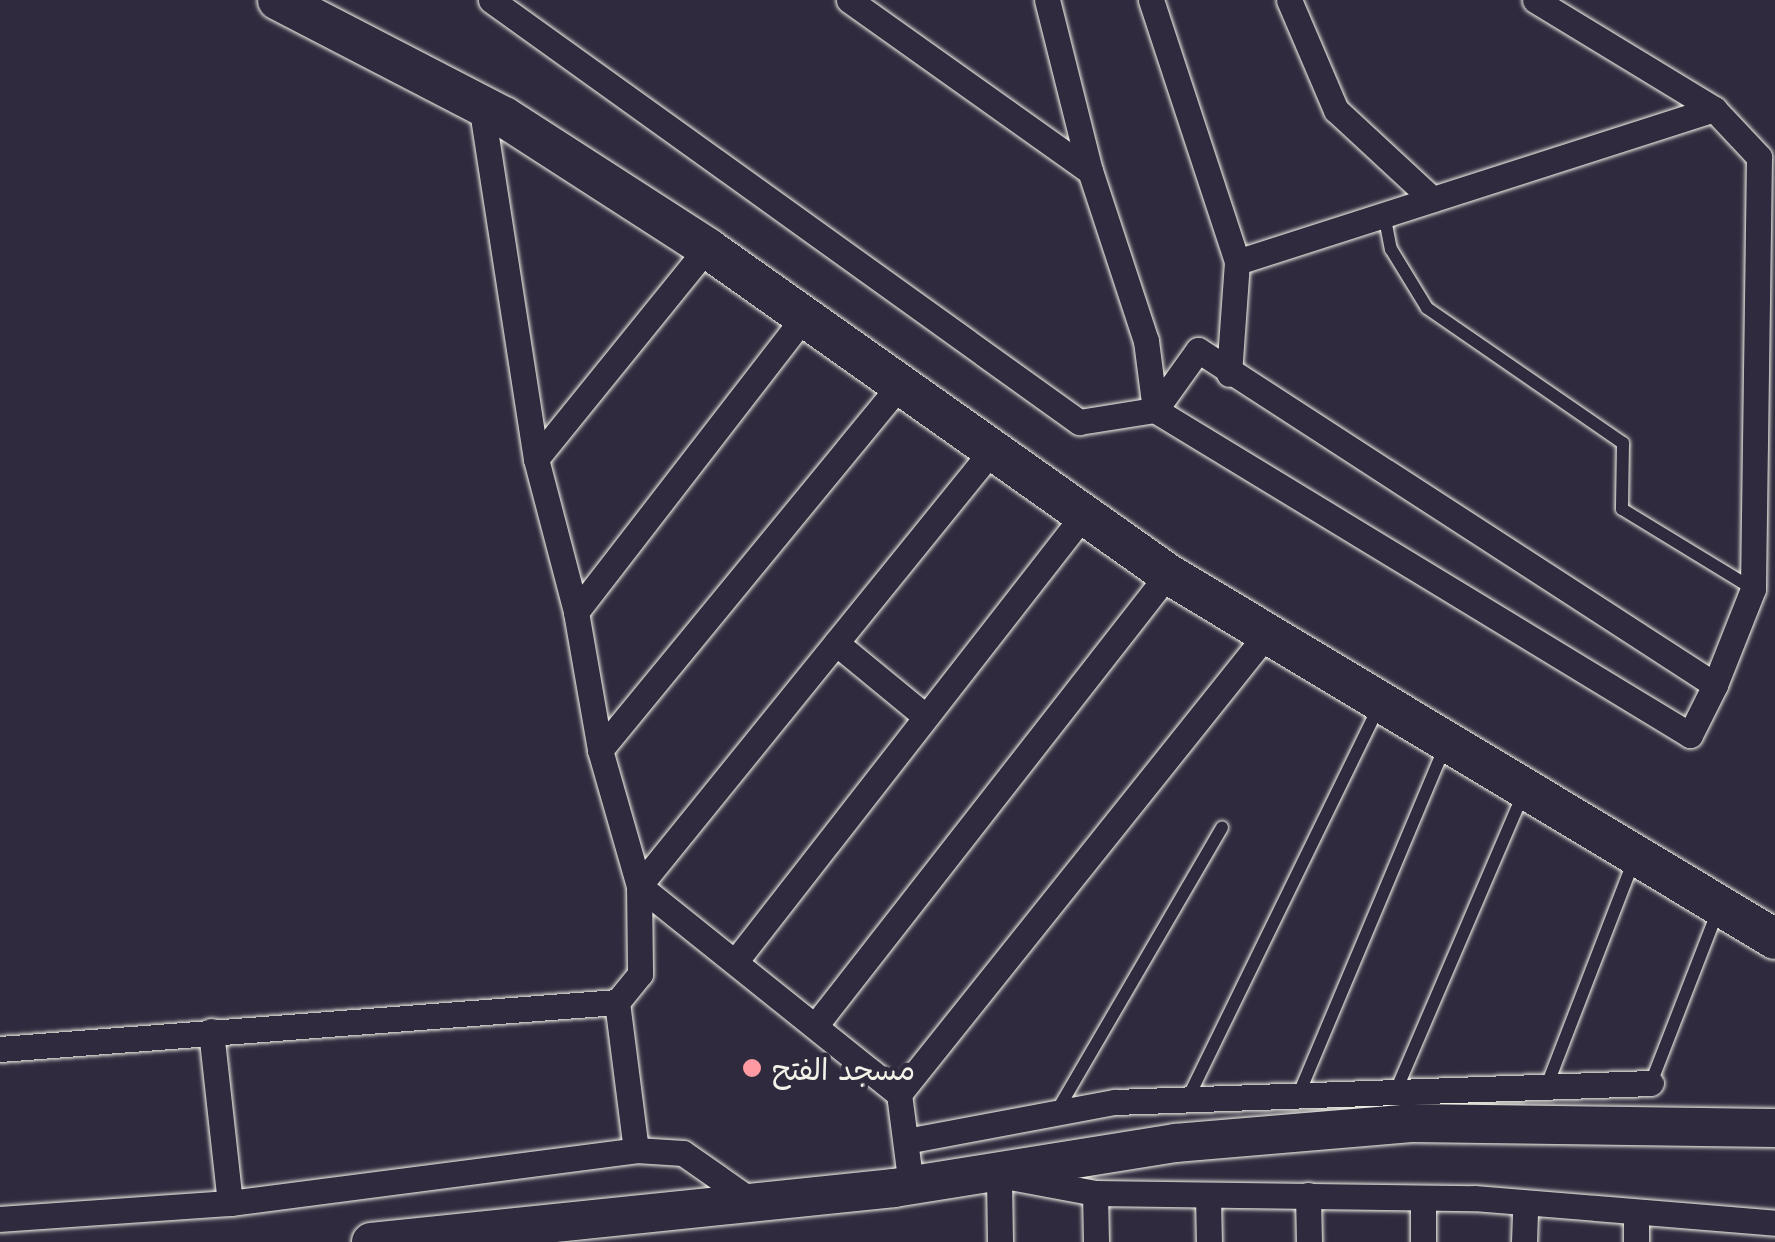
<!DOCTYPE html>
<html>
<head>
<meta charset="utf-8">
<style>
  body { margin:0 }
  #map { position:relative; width:1775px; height:1242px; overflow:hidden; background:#2f2a3d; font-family:"Playpen Sans","Playpen Sans Arabic",sans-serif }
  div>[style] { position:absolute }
  .roads { filter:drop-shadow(0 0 2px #f4f1e8) drop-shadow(0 0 2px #f4f1e8) }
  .service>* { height:12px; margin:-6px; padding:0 6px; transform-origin:6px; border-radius:6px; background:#2f2a3d }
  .minor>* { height:25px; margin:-12.5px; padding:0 12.5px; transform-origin:12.5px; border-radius:12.5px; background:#2f2a3d }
  .secondary>* { height:38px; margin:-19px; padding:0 19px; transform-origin:19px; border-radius:19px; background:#2f2a3d }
  .primary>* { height:40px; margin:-20px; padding:0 20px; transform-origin:20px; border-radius:20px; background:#2f2a3d }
  .dots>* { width:28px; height:28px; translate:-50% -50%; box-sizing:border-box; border:5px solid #2f2a3d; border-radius:50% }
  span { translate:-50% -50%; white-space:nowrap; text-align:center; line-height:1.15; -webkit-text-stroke:9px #2f2a3d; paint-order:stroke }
  .poi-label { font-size:30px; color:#f4f1e8 }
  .left { translate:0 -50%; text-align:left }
</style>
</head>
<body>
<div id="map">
  <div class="roads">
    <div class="service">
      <div style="left:1384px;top:214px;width:36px;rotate:79deg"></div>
      <div style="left:1391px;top:249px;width:69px;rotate:58.6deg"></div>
      <div style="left:1427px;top:308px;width:238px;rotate:34.6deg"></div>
      <div style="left:1623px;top:443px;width:66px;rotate:90.9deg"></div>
      <div style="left:1622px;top:509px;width:153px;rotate:31.4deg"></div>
      <div style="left:1651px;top:1083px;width:182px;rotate:-68.8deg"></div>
      <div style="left:1546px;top:1088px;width:242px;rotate:-68.9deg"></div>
      <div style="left:1395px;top:1093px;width:327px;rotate:-66.8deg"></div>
      <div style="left:1298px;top:1096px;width:377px;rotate:-67.2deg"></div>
      <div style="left:1187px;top:1100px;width:437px;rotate:-64deg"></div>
      <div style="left:1057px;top:1111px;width:328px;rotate:-59.8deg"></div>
    </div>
    <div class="minor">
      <div style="left:491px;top:0;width:724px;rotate:35.67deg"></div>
      <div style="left:1079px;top:422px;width:77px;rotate:-9deg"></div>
      <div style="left:1155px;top:410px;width:70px;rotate:-97.4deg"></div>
      <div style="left:1146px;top:341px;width:179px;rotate:-108.2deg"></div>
      <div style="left:1090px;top:171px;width:176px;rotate:-104.1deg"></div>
      <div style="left:849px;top:0;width:296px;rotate:35.4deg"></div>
      <div style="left:1151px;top:0;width:276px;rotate:71.8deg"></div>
      <div style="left:1237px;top:262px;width:112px;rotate:94.1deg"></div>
      <div style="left:1289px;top:0;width:120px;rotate:66.9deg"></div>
      <div style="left:1336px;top:110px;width:131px;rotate:42.8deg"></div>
      <div style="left:1535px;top:0;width:210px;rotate:31.3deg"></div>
      <div style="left:481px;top:104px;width:359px;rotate:81.2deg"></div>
      <div style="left:536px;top:459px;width:158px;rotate:75.3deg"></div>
      <div style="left:576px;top:612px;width:140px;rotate:80.1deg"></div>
      <div style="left:600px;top:750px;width:141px;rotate:74deg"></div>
      <div style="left:639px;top:886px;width:88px;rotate:89.3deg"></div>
      <div style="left:640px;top:974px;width:36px;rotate:129deg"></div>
      <div style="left:617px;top:1002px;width:149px;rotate:82.7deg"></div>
      <div style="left:1237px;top:262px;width:501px;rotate:-17.78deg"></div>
      <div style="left:1714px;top:109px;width:66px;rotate:46.8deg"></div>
      <div style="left:1759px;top:157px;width:432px;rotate:90.8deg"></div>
      <div style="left:1753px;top:589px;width:103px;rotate:111.6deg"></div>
      <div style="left:1715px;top:685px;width:616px;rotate:-147.06deg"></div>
      <div style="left:1198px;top:350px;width:74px;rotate:125.6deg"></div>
      <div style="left:1155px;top:410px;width:626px;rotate:31.28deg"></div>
      <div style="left:1690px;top:735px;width:56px;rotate:-63.4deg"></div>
      <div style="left:536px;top:459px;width:272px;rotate:-51deg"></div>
      <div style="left:576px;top:612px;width:371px;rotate:-52.3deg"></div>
      <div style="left:836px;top:643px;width:115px;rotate:39.4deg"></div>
      <div style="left:600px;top:750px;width:472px;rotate:-50.6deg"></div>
      <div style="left:735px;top:962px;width:569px;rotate:-52.06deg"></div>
      <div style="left:815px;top:1026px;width:574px;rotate:-52.01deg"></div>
      <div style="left:211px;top:1031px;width:173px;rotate:83.7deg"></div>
      <div style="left:0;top:1049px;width:619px;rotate:-4.36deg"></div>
      <div style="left:899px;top:1094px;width:588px;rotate:-51.36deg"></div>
      <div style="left:906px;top:1141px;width:213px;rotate:-10.6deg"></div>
      <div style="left:1115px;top:1102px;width:536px;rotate:-2.03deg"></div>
      <div style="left:911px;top:1186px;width:93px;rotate:-97.4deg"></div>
      <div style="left:899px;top:1094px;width:333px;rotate:-141.3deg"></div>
      <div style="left:639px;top:886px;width:562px;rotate:-50.99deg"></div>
      <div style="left:1095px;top:1193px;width:49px;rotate:88.8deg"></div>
      <div style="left:1308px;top:1195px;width:47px;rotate:88.8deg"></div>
      <div style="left:1208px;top:1196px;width:46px;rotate:88.8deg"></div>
      <div style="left:0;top:1219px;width:231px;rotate:-4deg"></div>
      <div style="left:230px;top:1203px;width:409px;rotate:-7.4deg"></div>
      <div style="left:636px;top:1150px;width:47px;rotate:3.7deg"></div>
      <div style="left:683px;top:1153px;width:89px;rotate:34.9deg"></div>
      <div style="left:1000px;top:1242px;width:67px;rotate:-90.9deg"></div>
      <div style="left:999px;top:1175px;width:98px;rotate:10.6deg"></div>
      <div style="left:1095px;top:1193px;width:379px;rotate:0.8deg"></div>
      <div style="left:1474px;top:1198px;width:302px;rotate:4.7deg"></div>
      <div style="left:1423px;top:1242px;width:41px;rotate:-90deg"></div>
      <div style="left:1524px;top:1242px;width:38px;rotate:-88deg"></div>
      <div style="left:1636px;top:1242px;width:28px;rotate:-90deg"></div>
    </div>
    <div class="secondary">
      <div style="left:371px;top:1242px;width:526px;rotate:-5.89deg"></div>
      <div style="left:894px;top:1188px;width:285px;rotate:-9.1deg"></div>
      <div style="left:1175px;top:1143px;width:237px;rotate:-4.8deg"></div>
      <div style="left:1411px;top:1123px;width:364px;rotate:0.8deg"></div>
    </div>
    <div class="primary">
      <div style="left:278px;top:0;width:254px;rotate:27.4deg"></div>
      <div style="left:504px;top:117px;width:242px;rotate:32.8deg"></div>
      <div style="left:707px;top:248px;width:565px;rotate:35.27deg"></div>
      <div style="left:1168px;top:574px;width:708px;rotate:31.02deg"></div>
    </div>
  </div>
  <div class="dots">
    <div style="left:752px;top:1068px;background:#ff9aa2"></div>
  </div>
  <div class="poi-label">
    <span class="left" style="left:772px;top:1068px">مسجد الفتح</span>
  </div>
</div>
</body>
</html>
